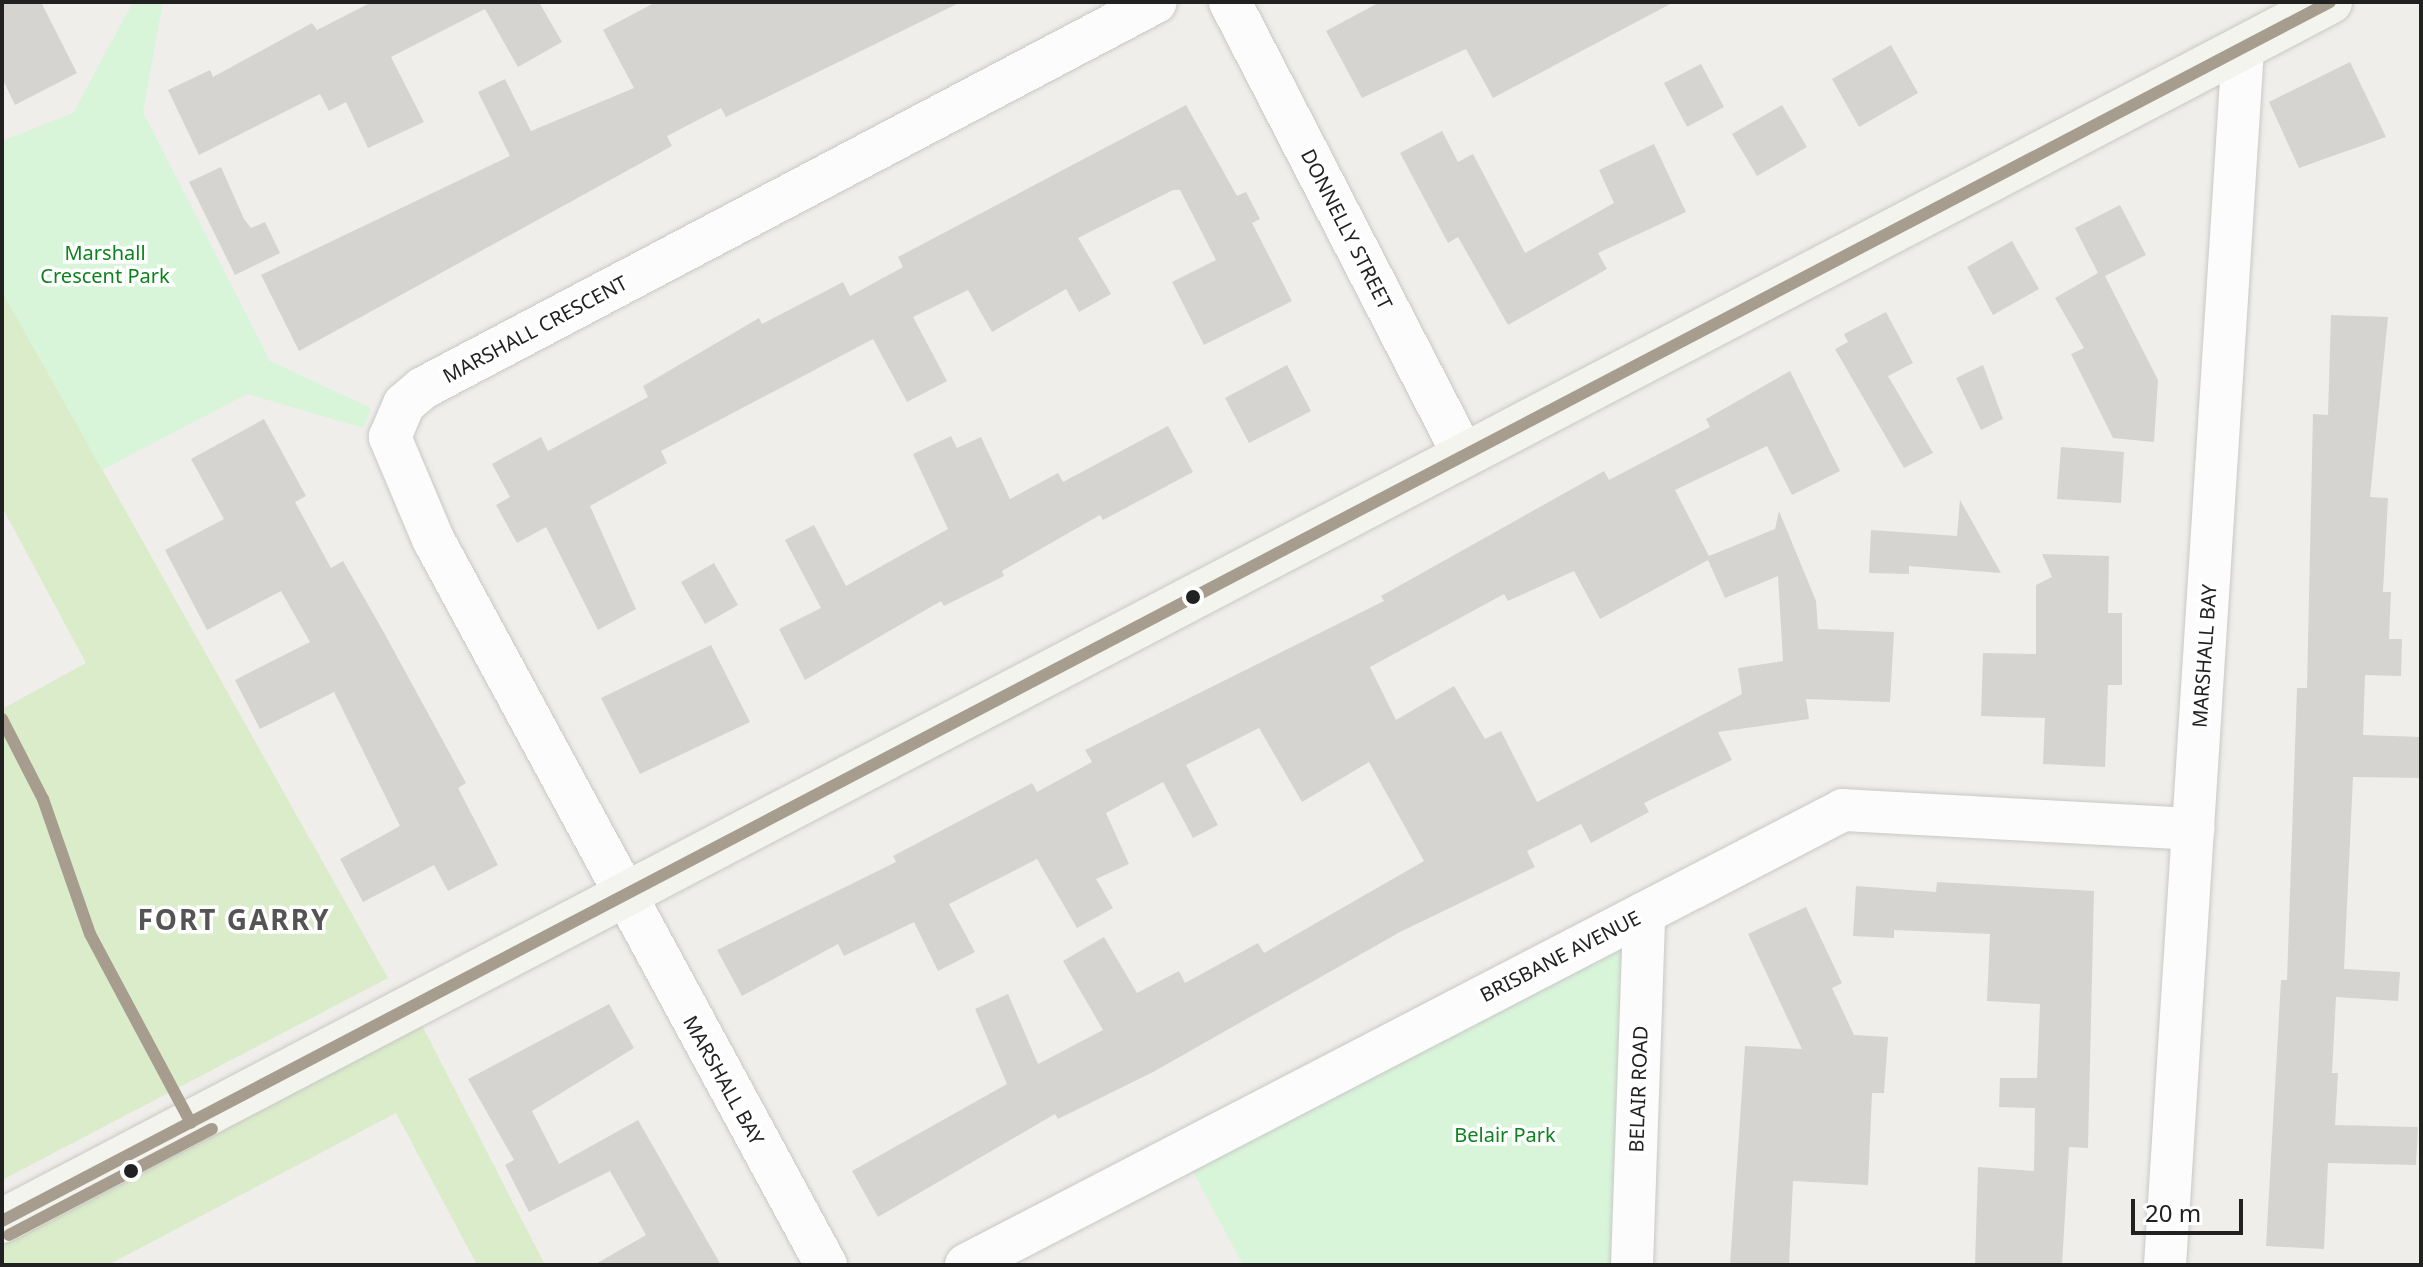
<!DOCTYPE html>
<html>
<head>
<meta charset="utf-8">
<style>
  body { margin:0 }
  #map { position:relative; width:2423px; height:1267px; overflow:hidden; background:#efeeea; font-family:"Noto Sans",sans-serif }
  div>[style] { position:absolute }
  .grass>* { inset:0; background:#daecc9 }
  .park>* { inset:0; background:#d8f5da }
  .building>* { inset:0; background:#d6d4d1 }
  .roads { filter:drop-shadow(0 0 2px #c8c8c6) drop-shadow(0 0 2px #c8c8c6) }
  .street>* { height:42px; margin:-21px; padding:0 21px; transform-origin:21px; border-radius:21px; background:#fdfcfc }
  .secondary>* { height:44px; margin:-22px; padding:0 22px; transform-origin:22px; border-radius:22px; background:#f3f4ed }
  .bus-1>* { height:12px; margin:-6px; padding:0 6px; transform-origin:6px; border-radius:6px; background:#a69d8f }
  .bus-2>* { height:12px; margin:-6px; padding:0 6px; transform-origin:6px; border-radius:6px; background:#a69d8f }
  .dots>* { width:22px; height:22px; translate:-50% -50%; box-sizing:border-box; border:4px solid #fff; border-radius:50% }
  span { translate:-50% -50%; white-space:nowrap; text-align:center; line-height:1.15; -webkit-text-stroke:7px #fff; paint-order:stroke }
  .street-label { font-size:20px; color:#212121 }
  .park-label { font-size:20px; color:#0c831c }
  .district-label { font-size:28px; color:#545454; font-weight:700; letter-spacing:2px }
  .frame { position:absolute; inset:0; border:4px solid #212121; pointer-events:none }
  .scale { position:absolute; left:2131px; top:1199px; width:112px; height:36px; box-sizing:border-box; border:4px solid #212121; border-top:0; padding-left:10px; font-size:24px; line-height:28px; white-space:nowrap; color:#212121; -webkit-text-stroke:6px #fff; paint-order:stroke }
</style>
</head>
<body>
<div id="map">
  <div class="grass">
    <div style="clip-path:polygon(2px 291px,388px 978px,2px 1180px,2px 709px,86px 663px,2px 507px)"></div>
    <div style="clip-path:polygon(412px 1006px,545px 1265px,477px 1265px,396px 1113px,108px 1265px,2px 1265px,2px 1221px)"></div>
  </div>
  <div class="park">
    <div style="clip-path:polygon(133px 2px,163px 2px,143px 112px,270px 361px,371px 408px,363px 428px,247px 394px,102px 470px,2px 291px,2px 141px,73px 113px)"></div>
    <div style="clip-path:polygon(1644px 913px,1632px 1265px,1243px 1265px,1183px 1153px)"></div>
  </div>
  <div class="building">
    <div style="clip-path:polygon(2px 2px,41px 2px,77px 73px,15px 105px,2px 78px)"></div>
    <div style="clip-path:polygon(372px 2px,539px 2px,562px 42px,518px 67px,485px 9px,391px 57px,424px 122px,368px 148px,346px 102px,329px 111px,320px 94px,199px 155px,168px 90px,210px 70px,213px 77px,312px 23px,317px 30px)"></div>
    <div style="clip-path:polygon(656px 2px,961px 2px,726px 117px,721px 108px,667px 136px,672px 146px,299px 351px,261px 275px,510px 156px,478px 92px,505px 79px,531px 131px,634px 88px,603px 30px)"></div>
    <div style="clip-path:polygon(1380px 2px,1674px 2px,1493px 98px,1466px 49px,1362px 98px,1326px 31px)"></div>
    <div style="clip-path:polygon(1891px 45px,1918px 93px,1859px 127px,1832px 79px)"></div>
    <div style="clip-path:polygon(2350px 62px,2386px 137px,2299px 168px,2269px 102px)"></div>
    <div style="clip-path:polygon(1701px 64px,1724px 107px,1687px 127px,1664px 83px)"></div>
    <div style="clip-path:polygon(1186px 105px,1237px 196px,1246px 192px,1260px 219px,1252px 223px,1292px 301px,1204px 345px,1172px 282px,1216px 260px,1180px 190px,1173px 190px,1078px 238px,1111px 294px,1079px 312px,1066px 289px,992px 332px,968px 290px,913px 317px,947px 381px,907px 402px,873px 339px,661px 451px,667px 463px,590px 506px,636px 609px,598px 630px,546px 527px,517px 543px,496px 505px,510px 497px,492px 464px,541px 437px,548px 451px,648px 397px,643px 386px,759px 318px,762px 324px,843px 282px,850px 296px,903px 267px,898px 257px)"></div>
    <div style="clip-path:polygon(1782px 105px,1807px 147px,1757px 176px,1732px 134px)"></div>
    <div style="clip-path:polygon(1442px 131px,1458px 162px,1473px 154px,1525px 253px,1614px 203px,1599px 170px,1654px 144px,1686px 212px,1598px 253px,1607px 269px,1508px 325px,1458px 237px,1448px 243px,1400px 153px)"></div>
    <div style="clip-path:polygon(221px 167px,244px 219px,251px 228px,265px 222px,280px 253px,235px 275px,189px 182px)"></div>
    <div style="clip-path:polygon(2120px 205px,2146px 255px,2105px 276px,2158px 380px,2154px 442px,2113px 438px,2071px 354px,2084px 348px,2055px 298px,2098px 273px,2075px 228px)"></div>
    <div style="clip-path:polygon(2012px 241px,2039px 289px,1993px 315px,1967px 267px)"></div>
    <div style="clip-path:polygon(1886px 312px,1913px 363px,1888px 376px,1933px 453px,1904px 468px,1835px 349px,1848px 342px,1844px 334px)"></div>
    <div style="clip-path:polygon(2331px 315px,2388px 317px,2370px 497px,2388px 498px,2383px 592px,2391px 592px,2389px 639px,2402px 639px,2401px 676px,2365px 675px,2363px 735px,2421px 737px,2421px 778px,2353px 777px,2344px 969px,2400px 972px,2398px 1001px,2336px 997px,2332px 1073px,2338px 1073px,2335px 1125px,2418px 1127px,2416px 1165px,2328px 1163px,2324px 1249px,2266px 1246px,2281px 980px,2287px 980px,2297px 688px,2307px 688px,2313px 414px,2328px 415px)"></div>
    <div style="clip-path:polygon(1287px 365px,1311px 411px,1249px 443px,1225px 398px)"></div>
    <div style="clip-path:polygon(1983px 365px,2003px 419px,1981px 430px,1956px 378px)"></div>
    <div style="clip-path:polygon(evenodd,1790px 371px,1840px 471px,1792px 495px,1767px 446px,1675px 490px,1709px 556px,1775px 529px,1779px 511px,1816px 601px,1818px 629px,1894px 632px,1890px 702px,1806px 699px,1809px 719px,1718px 732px,1732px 760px,1644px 803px,1649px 812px,1591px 843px,1581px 824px,1527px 851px,1535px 867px,1400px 932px,1153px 1072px,1058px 1119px,1055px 1114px,878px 1217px,852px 1171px,1007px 1084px,975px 1009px,1008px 994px,1038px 1064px,1103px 1030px,1063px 961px,1104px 937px,1137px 993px,1179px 971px,1185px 983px,1258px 943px,1264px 953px,1424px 861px,1369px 762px,1302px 802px,1259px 728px,1186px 765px,1218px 825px,1193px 838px,1163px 782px,1106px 813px,1129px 864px,1096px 879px,1113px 908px,1077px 928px,1037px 859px,949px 904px,975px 952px,938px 971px,914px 922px,844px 956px,838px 944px,742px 996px,717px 950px,896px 862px,893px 856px,1032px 783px,1037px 792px,1092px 762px,1085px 750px,1384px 601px,1381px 596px,1604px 471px,1609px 480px,1710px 427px,1706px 419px,1790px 371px,1708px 560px,1725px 598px,1778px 576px,1783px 661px,1738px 668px,1742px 694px,1537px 802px,1501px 731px,1485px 739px,1454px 686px,1396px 720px,1370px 667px,1504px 594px,1508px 601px,1574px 571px,1600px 619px,1708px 560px)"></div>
    <div style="clip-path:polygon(264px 419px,306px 496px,295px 502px,331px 568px,343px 561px,382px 629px,466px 783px,458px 788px,498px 865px,448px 891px,434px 865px,363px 902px,340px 859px,400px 826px,334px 692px,260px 729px,235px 680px,310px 642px,281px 591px,207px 630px,165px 550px,224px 519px,191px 459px)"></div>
    <div style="clip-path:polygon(1168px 426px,1193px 472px,1103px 520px,1100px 515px,1002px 571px,1004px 576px,944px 606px,941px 601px,805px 680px,779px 629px,821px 608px,785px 540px,814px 525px,846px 586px,948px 529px,913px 454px,951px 436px,957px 448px,981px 437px,1010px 499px,1058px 473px,1063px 482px)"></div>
    <div style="clip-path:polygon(2061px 447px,2124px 452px,2121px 503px,2057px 499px)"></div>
    <div style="clip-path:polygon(1960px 500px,2001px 573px,1909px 566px,1909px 574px,1869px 573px,1871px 530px,1957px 536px)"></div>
    <div style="clip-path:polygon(2042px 554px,2109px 556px,2108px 613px,2122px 613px,2122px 685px,2108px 685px,2105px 767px,2043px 764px,2045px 718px,1981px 716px,1983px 653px,2036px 654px,2036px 585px,2052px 577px)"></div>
    <div style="clip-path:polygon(714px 563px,738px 605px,705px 624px,681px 582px)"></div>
    <div style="clip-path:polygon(711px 645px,750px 722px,640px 774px,601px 698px)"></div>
    <div style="clip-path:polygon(1937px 882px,2094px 891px,2088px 1148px,2069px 1147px,2062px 1265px,1975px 1265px,1978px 1167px,2034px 1171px,2035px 1108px,1999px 1107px,2000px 1078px,2037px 1078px,2040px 1004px,1987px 1001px,1990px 934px,1894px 930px,1894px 938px,1853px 936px,1856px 886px,1936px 892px)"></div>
    <div style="clip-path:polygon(1806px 907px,1842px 983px,1832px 988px,1854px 1035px,1888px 1037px,1884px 1093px,1872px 1093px,1868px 1185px,1793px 1181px,1789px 1265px,1730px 1265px,1745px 1046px,1802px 1049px,1748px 934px)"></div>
    <div style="clip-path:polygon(609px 1004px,634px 1048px,532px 1111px,559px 1164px,638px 1120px,721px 1265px,594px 1265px,646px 1235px,610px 1171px,529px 1212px,505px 1165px,514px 1160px,468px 1079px)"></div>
  </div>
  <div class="roads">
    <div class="street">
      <div style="left:1230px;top:2px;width:511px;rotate:62.73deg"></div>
      <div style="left:826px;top:1265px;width:826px;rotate:-118.43deg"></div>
      <div style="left:433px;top:539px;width:111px;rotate:-112.9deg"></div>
      <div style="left:390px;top:437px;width:36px;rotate:-67deg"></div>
      <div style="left:404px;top:404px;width:25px;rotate:-40deg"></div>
      <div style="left:423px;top:388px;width:828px;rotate:-27.77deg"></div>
      <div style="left:966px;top:1265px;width:988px;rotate:-27.42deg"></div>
      <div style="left:1843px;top:810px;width:351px;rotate:3.1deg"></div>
      <div style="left:1632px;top:1265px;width:352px;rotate:-88deg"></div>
      <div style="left:2165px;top:1265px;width:1219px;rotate:-86.33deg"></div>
    </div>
    <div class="secondary">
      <div style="left:2px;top:1221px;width:2628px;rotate:-27.64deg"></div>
    </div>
  </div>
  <div class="bus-1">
    <div style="left:2px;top:1221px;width:2628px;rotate:-27.64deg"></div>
  </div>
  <div class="bus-2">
    <div style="left:2px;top:719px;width:90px;rotate:62.9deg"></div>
    <div style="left:43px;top:799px;width:143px;rotate:70.8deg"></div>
    <div style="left:90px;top:934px;width:214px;rotate:61.9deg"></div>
    <div style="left:9px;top:1235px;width:229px;rotate:-27.6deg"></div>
  </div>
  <div class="dots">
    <div style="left:1193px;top:597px;background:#212121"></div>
    <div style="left:131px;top:1171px;background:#212121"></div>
  </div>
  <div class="street-label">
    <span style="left:1347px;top:229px;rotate:63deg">DONNELLY STREET</span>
    <span style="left:535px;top:329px;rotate:-28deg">MARSHALL CRESCENT</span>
    <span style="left:2204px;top:656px;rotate:-86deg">MARSHALL BAY</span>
    <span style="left:1560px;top:956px;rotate:-27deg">BRISBANE AVENUE</span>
    <span style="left:724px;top:1080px;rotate:61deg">MARSHALL BAY</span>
    <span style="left:1638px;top:1089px;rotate:-88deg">BELAIR ROAD</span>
  </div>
  <div class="park-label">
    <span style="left:105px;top:264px">Marshall<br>Crescent Park</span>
    <span style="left:1505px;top:1134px">Belair Park</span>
  </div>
  <div class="district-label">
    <span style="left:234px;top:919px">FORT GARRY</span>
  </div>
  <div class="frame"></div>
  <div class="scale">20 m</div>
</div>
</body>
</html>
